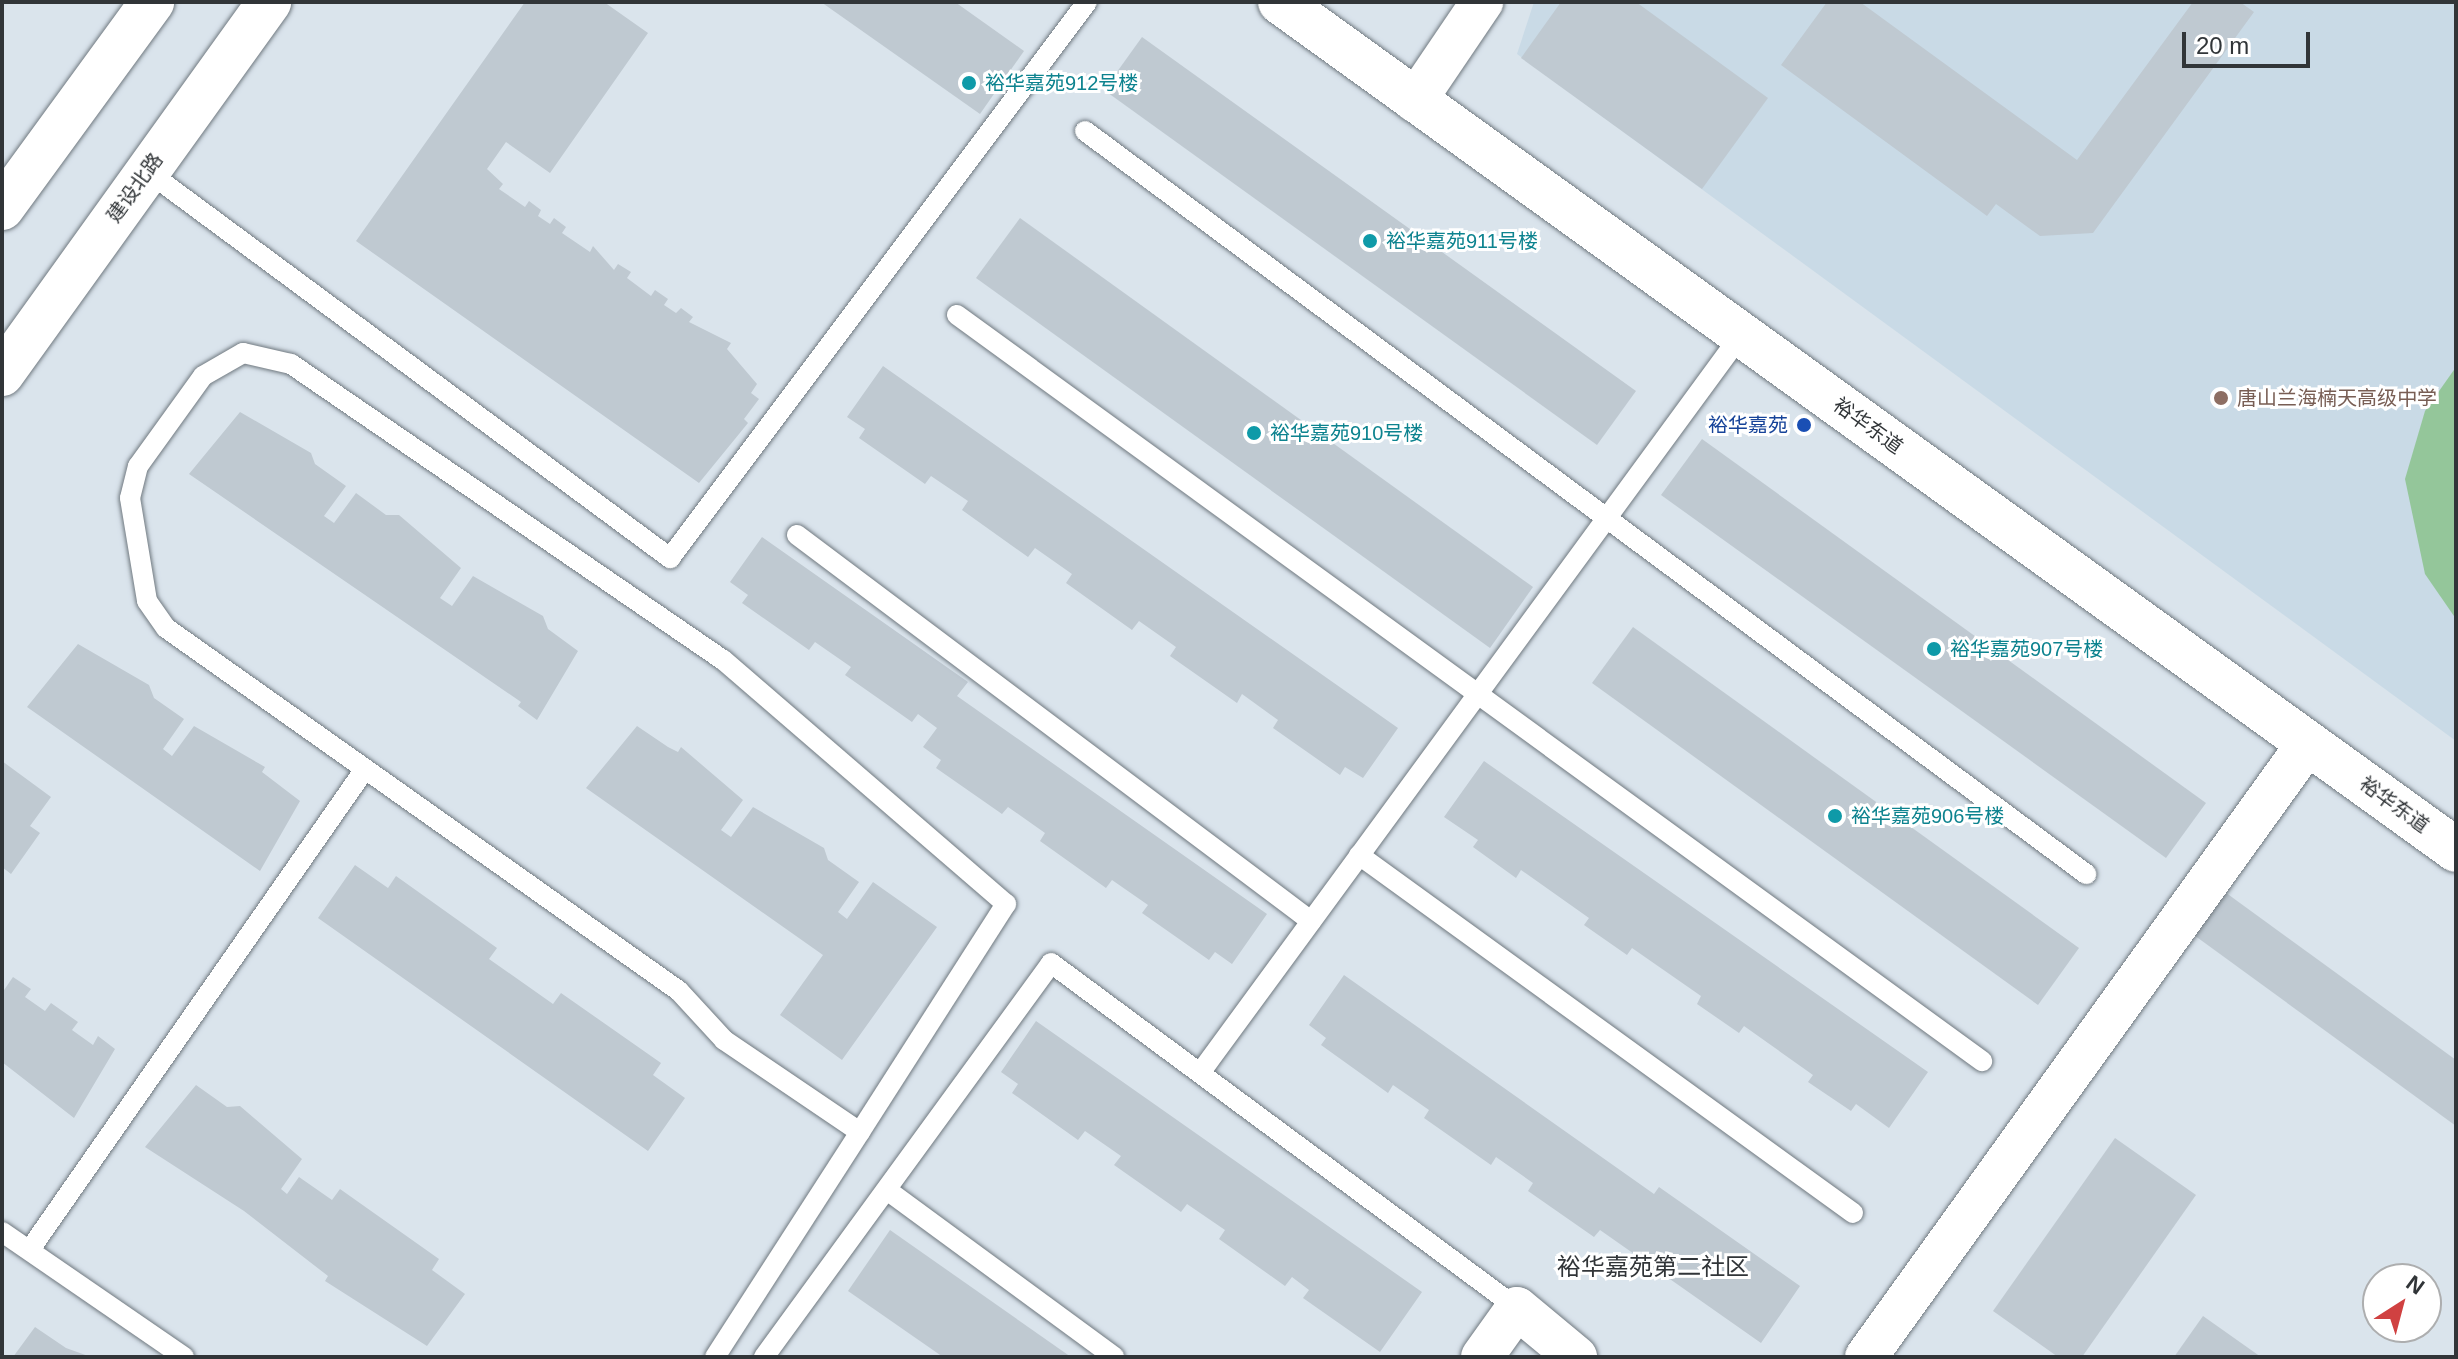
<!DOCTYPE html>
<html>
<head>
<meta charset="utf-8">
<style>
  body { margin:0 }
  #map { position:relative; width:2458px; height:1359px; overflow:hidden; background:#dae4ec; font-family:Arial,"Noto Sans SC",sans-serif }
  div>[style] { position:absolute }
  .built>* { inset:0; background:#c9dae6 }
  .green>* { inset:0; background:#94c69a }
  .building>* { inset:0; background:#bfc9d1 }
  .roads { filter:drop-shadow(0 0 2px #707980) drop-shadow(0 0 2px #707980) }
  .lane>* { height:20px; margin:-10px; padding:0 10px; transform-origin:10px; border-radius:10px; background:#fff }
  .street>* { height:42px; margin:-21px; padding:0 21px; transform-origin:21px; border-radius:21px; background:#fff }
  .secondary>* { height:44px; margin:-22px; padding:0 22px; transform-origin:22px; border-radius:22px; background:#fff }
  .primary>* { height:44px; margin:-22px; padding:0 22px; transform-origin:22px; border-radius:22px; background:#fff }
  .dots>* { width:22px; height:22px; translate:-50% -50%; box-sizing:border-box; border:4px solid #fff; border-radius:50% }
  span { translate:-50% -50%; white-space:nowrap; text-align:center; line-height:1.15; -webkit-text-stroke:6px #fff; paint-order:stroke }
  .culture-label { font-size:20px; color:#0d838f }
  .left { translate:0 -50%; text-align:left }
  .street-label { font-size:20px; color:#313538 }
  .education-label { font-size:20px; color:#785e54 }
  .transit-label { font-size:20px; color:#164399 }
  .right { translate:-100% -50%; text-align:right }
  .quarter-label { font-size:24px; color:#313538 }
  .frame { position:absolute; inset:0; border:4px solid #313538; pointer-events:none }
  .north { position:absolute; left:2362px; top:1263px; width:80px; height:80px; box-sizing:border-box; background:#fff; border:2px solid #adaeaf; border-radius:50%; rotate:36deg; font-size:22px; font-weight:700; line-height:32px; text-align:center; color:#313538 }
  .north::after { content:''; display:block; margin:auto; width:28px; height:36px; background:#d04141; clip-path:polygon(50% 0,100% 100%,50% 72%,0 100%) }
  .scale { position:absolute; left:2182px; top:32px; width:128px; height:36px; box-sizing:border-box; border:4px solid #313538; border-top:0; padding-left:10px; font-size:24px; line-height:28px; white-space:nowrap; color:#313538; -webkit-text-stroke:6px #fff; paint-order:stroke }
</style>
</head>
<body>
<div id="map">
  <div class="built">
    <div style="clip-path:polygon(1534px 2px,2456px 2px,2456px 741px,1517px 54px)"></div>
  </div>
  <div class="green">
    <div style="clip-path:polygon(2456px 367px,2456px 619px,2425px 574px,2405px 479px,2425px 411px)"></div>
  </div>
  <div class="building">
    <div style="clip-path:polygon(525px 2px,604px 2px,648px 33px,550px 173px,506px 142px,487px 169px,503px 184px,499px 189px,525px 207px,529px 201px,541px 210px,538px 216px,550px 224px,554px 218px,566px 227px,562px 233px,590px 252px,593px 246px,614px 270px,618px 264px,631px 272px,627px 278px,651px 296px,655px 290px,668px 299px,664px 305px,676px 313px,681px 308px,693px 317px,689px 322px,731px 343px,727px 349px,757px 384px,751px 393px,759px 399px,744px 419px,748px 423px,699px 483px,356px 241px)"></div>
    <div style="clip-path:polygon(821px 2px,955px 2px,1024px 51px,980px 114px)"></div>
    <div style="clip-path:polygon(1561px 2px,1636px 2px,1768px 98px,1702px 189px,1521px 58px)"></div>
    <div style="clip-path:polygon(1827px 2px,1860px 2px,2077px 160px,2193px 2px,2240px 2px,2254px 12px,2093px 233px,2040px 236px,1996px 204px,1987px 216px,1781px 65px)"></div>
    <div style="clip-path:polygon(1142px 37px,1636px 391px,1597px 445px,1104px 90px)"></div>
    <div style="clip-path:polygon(1020px 218px,1533px 587px,1490px 648px,976px 278px)"></div>
    <div style="clip-path:polygon(883px 366px,1398px 728px,1363px 778px,1345px 767px,1340px 775px,1273px 728px,1278px 720px,1242px 694px,1237px 703px,1170px 656px,1176px 647px,1139px 621px,1132px 630px,1066px 583px,1072px 574px,1035px 548px,1028px 557px,962px 510px,968px 501px,931px 476px,925px 484px,859px 438px,865px 429px,847px 417px)"></div>
    <div style="clip-path:polygon(240px 412px,311px 453px,315px 464px,346px 486px,324px 516px,334px 523px,356px 493px,386px 515px,399px 515px,461px 568px,440px 598px,452px 606px,473px 576px,543px 616px,548px 629px,578px 651px,537px 720px,518px 706px,521px 702px,189px 474px)"></div>
    <div style="clip-path:polygon(1702px 439px,2206px 803px,2166px 858px,1661px 495px)"></div>
    <div style="clip-path:polygon(762px 537px,968px 682px,957px 696px,1267px 914px,1232px 964px,1215px 952px,1209px 960px,1142px 913px,1148px 905px,1112px 880px,1106px 888px,1040px 841px,1045px 833px,1008px 807px,1002px 814px,936px 768px,941px 760px,923px 747px,937px 728px,918px 714px,912px 722px,845px 675px,851px 667px,815px 642px,809px 650px,742px 603px,748px 595px,730px 582px)"></div>
    <div style="clip-path:polygon(1633px 627px,2079px 948px,2038px 1005px,1592px 683px)"></div>
    <div style="clip-path:polygon(78px 644px,149px 685px,154px 698px,184px 719px,163px 749px,172px 756px,194px 726px,265px 767px,262px 772px,300px 801px,260px 871px,27px 707px)"></div>
    <div style="clip-path:polygon(637px 726px,668px 747px,678px 752px,681px 747px,743px 800px,721px 830px,731px 837px,753px 807px,824px 848px,828px 860px,859px 882px,838px 912px,847px 919px,873px 882px,937px 927px,842px 1060px,780px 1015px,823px 955px,586px 788px)"></div>
    <div style="clip-path:polygon(2px 761px,51px 797px,30px 826px,40px 833px,11px 874px,2px 867px)"></div>
    <div style="clip-path:polygon(1484px 761px,1928px 1072px,1889px 1128px,1856px 1104px,1851px 1111px,1808px 1082px,1813px 1075px,1744px 1026px,1739px 1033px,1697px 1004px,1701px 996px,1632px 948px,1627px 955px,1584px 925px,1589px 918px,1521px 870px,1516px 878px,1473px 847px,1478px 840px,1444px 817px)"></div>
    <div style="clip-path:polygon(355px 865px,388px 888px,396px 876px,497px 948px,489px 959px,553px 1004px,561px 993px,661px 1063px,653px 1075px,685px 1098px,648px 1151px,318px 918px)"></div>
    <div style="clip-path:polygon(2218px 887px,2456px 1060px,2456px 1126px,2187px 930px)"></div>
    <div style="clip-path:polygon(1344px 975px,1654px 1194px,1659px 1187px,1800px 1286px,1761px 1343px,1600px 1230px,1594px 1237px,1528px 1191px,1533px 1183px,1496px 1157px,1491px 1165px,1424px 1118px,1429px 1110px,1393px 1085px,1388px 1093px,1321px 1045px,1326px 1038px,1309px 1025px)"></div>
    <div style="clip-path:polygon(13px 977px,31px 989px,25px 997px,45px 1011px,51px 1003px,78px 1022px,72px 1030px,93px 1045px,98px 1036px,115px 1049px,74px 1118px,2px 1062px,2px 993px)"></div>
    <div style="clip-path:polygon(1036px 1021px,1422px 1292px,1380px 1352px,1303px 1298px,1309px 1290px,1292px 1277px,1285px 1286px,1219px 1239px,1225px 1230px,1187px 1204px,1181px 1212px,1114px 1165px,1121px 1156px,1085px 1131px,1078px 1140px,1012px 1093px,1018px 1084px,1001px 1072px)"></div>
    <div style="clip-path:polygon(196px 1085px,227px 1107px,240px 1106px,302px 1159px,281px 1189px,287px 1194px,299px 1177px,332px 1200px,340px 1189px,439px 1259px,432px 1270px,465px 1294px,427px 1346px,325px 1281px,328px 1276px,244px 1211px,145px 1147px)"></div>
    <div style="clip-path:polygon(2115px 1138px,2196px 1195px,2082px 1357px,2058px 1357px,1993px 1311px)"></div>
    <div style="clip-path:polygon(890px 1230px,1071px 1357px,943px 1357px,848px 1291px)"></div>
    <div style="clip-path:polygon(2203px 1316px,2261px 1357px,2174px 1357px)"></div>
    <div style="clip-path:polygon(35px 1327px,66px 1348px,91px 1357px,13px 1357px)"></div>
  </div>
  <div class="roads">
    <div class="lane">
      <div style="left:1085px;top:131px;width:1247px;rotate:36.58deg"></div>
      <div style="left:147px;top:171px;width:651px;rotate:36.5deg"></div>
      <div style="left:670px;top:558px;width:695px;rotate:-53.13deg"></div>
      <div style="left:957px;top:315px;width:1268px;rotate:36.05deg"></div>
      <div style="left:797px;top:535px;width:643px;rotate:36.91deg"></div>
      <div style="left:1359px;top:855px;width:610px;rotate:35.93deg"></div>
      <div style="left:1200px;top:1073px;width:915px;rotate:-53.76deg"></div>
      <div style="left:887px;top:1190px;width:282px;rotate:36.3deg"></div>
      <div style="left:2px;top:1232px;width:221px;rotate:34.5deg"></div>
      <div style="left:31px;top:1248px;width:584px;rotate:-55.11deg"></div>
      <div style="left:715px;top:1357px;width:268px;rotate:-57.2deg"></div>
      <div style="left:860px;top:1132px;width:271px;rotate:-57.4deg"></div>
      <div style="left:1006px;top:904px;width:374px;rotate:-139.2deg"></div>
      <div style="left:723px;top:660px;width:524px;rotate:-145.58deg"></div>
      <div style="left:291px;top:364px;width:49px;rotate:-167.1deg"></div>
      <div style="left:243px;top:353px;width:46px;rotate:150.1deg"></div>
      <div style="left:203px;top:376px;width:111px;rotate:125.8deg"></div>
      <div style="left:138px;top:466px;width:33px;rotate:104deg"></div>
      <div style="left:130px;top:498px;width:104px;rotate:80.6deg"></div>
      <div style="left:147px;top:601px;width:33px;rotate:55deg"></div>
      <div style="left:166px;top:628px;width:628px;rotate:35.28deg"></div>
      <div style="left:679px;top:991px;width:67px;rotate:47.4deg"></div>
      <div style="left:724px;top:1040px;width:164px;rotate:34.1deg"></div>
      <div style="left:764px;top:1357px;width:487px;rotate:-53.9deg"></div>
      <div style="left:1051px;top:963px;width:580px;rotate:36.51deg"></div>
    </div>
    <div class="street">
      <div style="left:1415px;top:101px;width:120px;rotate:-55.9deg"></div>
      <div style="left:1482px;top:1357px;width:60px;rotate:-54.5deg"></div>
      <div style="left:1517px;top:1308px;width:77px;rotate:39.7deg"></div>
      <div style="left:1866px;top:1357px;width:757px;rotate:-54.25deg"></div>
    </div>
    <div class="secondary">
      <div style="left:1280px;top:2px;width:1450px;rotate:35.79deg"></div>
    </div>
    <div class="primary">
      <div style="left:2px;top:208px;width:255px;rotate:-53.9deg"></div>
      <div style="left:2px;top:374px;width:458px;rotate:-54.3deg"></div>
    </div>
  </div>
  <div class="dots">
    <div style="left:969px;top:83px;background:#0f9aa8"></div>
    <div style="left:1370px;top:241px;background:#0f9aa8"></div>
    <div style="left:2221px;top:398px;background:#8d6e63"></div>
    <div style="left:1804px;top:425px;background:#1a4fb4"></div>
    <div style="left:1254px;top:433px;background:#0f9aa8"></div>
    <div style="left:1934px;top:649px;background:#0f9aa8"></div>
    <div style="left:1835px;top:816px;background:#0f9aa8"></div>
  </div>
  <div class="culture-label">
    <span class="left" style="left:985px;top:83px">裕华嘉苑912号楼</span>
    <span class="left" style="left:1386px;top:241px">裕华嘉苑911号楼</span>
    <span class="left" style="left:1270px;top:433px">裕华嘉苑910号楼</span>
    <span class="left" style="left:1950px;top:649px">裕华嘉苑907号楼</span>
    <span class="left" style="left:1851px;top:816px">裕华嘉苑906号楼</span>
  </div>
  <div class="street-label">
    <span style="left:135px;top:188px;rotate:-54deg">建设北路</span>
    <span style="left:1868px;top:426px;rotate:36deg">裕华东道</span>
    <span style="left:2394px;top:805px;rotate:36deg">裕华东道</span>
  </div>
  <div class="education-label">
    <span class="left" style="left:2237px;top:398px">唐山兰海楠天高级中学</span>
  </div>
  <div class="transit-label">
    <span class="right" style="left:1788px;top:425px">裕华嘉苑</span>
  </div>
  <div class="quarter-label">
    <span style="left:1653px;top:1267px">裕华嘉苑第二社区</span>
  </div>
  <div class="frame"></div>
  <div class="north">N</div>
  <div class="scale">20 m</div>
</div>
</body>
</html>
